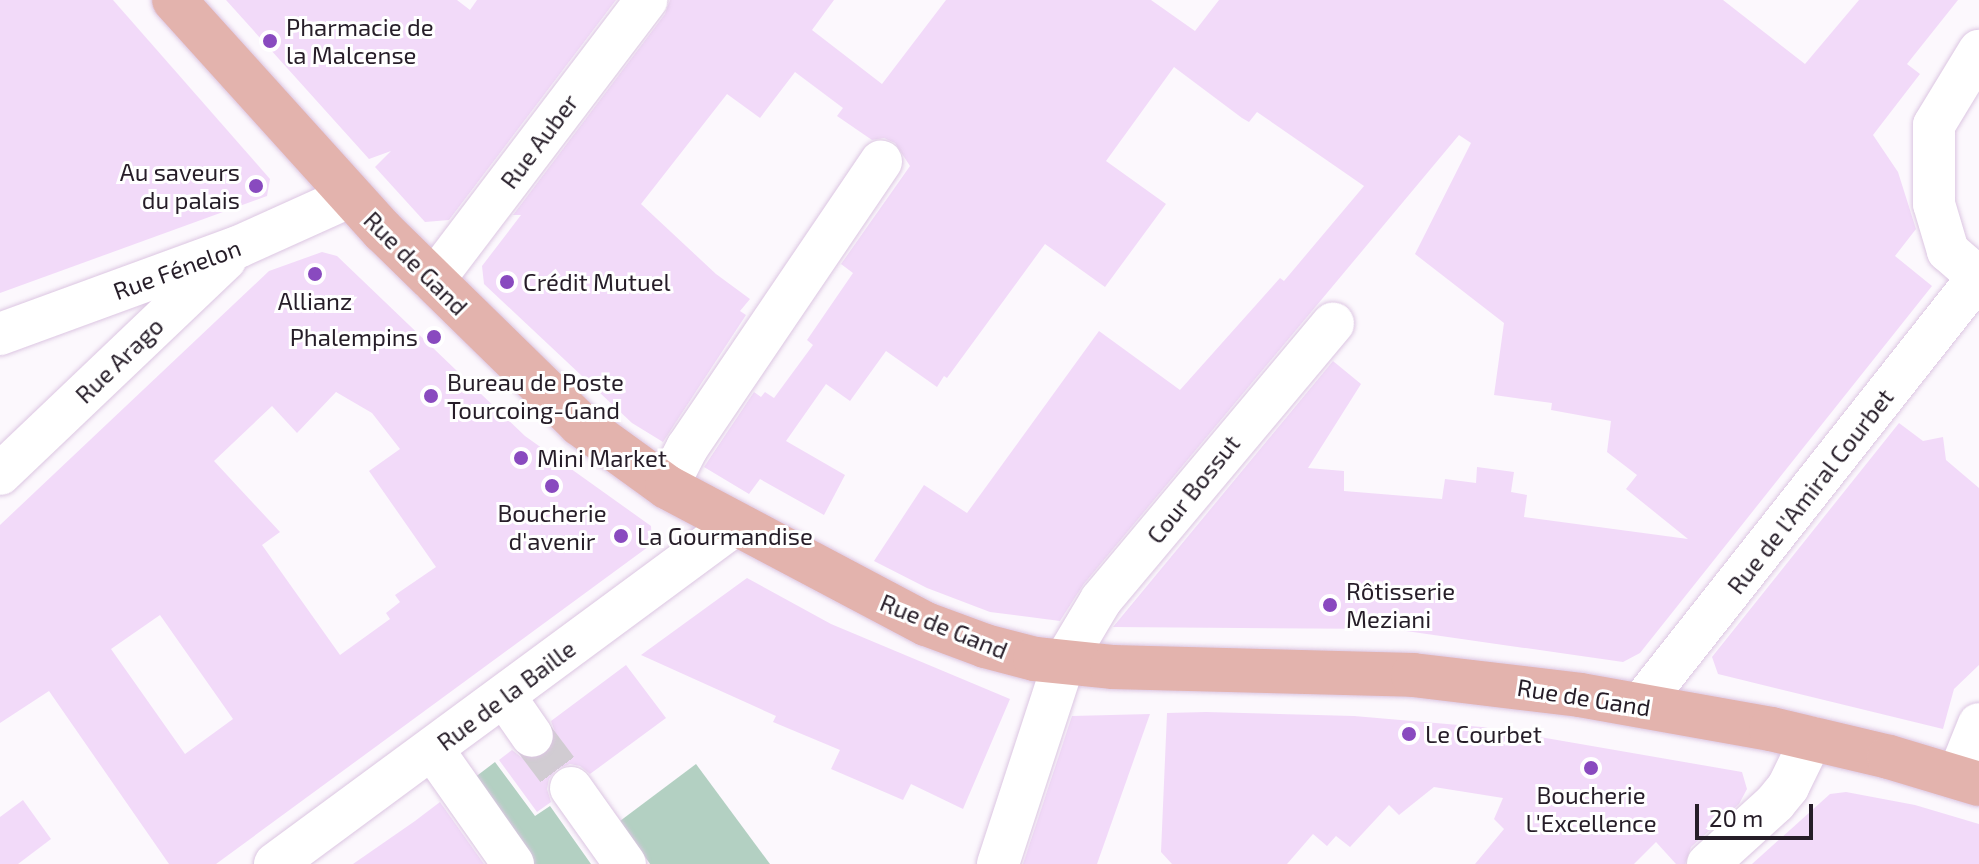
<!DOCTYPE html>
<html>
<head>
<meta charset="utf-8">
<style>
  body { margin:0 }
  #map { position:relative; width:1979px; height:864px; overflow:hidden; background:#fcf8fd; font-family:"Exo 2",sans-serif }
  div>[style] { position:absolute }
  .green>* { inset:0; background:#b3d0c2 }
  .building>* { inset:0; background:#f2daf9 }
  .minor-tunnel>* { height:42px; margin-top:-21px; transform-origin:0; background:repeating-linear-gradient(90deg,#d1ccd2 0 42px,transparent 0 63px) }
  .roads { filter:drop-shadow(0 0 2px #dcc6e2) drop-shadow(0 0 2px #dcc6e2) }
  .minor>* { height:42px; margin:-21px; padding:0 21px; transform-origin:21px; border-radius:21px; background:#fff }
  .major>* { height:44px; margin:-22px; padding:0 22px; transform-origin:22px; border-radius:22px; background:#e3b3ad }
  .dots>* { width:22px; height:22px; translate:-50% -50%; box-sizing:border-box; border:4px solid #fff; border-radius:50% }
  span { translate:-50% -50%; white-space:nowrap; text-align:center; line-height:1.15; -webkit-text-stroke:6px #fff; paint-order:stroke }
  .poi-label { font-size:24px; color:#261d28 }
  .left { translate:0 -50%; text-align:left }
  .right { translate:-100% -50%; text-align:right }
  .street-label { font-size:24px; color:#261d28 }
  .scale { position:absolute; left:1695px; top:804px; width:118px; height:36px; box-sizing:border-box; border:4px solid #261d28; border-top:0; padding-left:10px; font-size:24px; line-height:28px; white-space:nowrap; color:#261d28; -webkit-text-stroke:6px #fff; paint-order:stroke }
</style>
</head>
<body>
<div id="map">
  <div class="green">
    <div style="clip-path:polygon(495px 762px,535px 816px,550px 806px,591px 864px,534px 864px,474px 778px)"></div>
    <div style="clip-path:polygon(696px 764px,770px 864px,650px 864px,620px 821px)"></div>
  </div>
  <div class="building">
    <div style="clip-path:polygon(0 0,113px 0,270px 179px,267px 196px,0 293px)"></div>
    <div style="clip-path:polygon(226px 0,457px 0,470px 10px,477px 0,616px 0,449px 220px,425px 222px,375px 167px,391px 151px,369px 159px)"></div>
    <div style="clip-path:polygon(670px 0,834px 0,812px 30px,882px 84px,946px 0,1151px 0,1195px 31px,1219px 0,1723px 0,1805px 64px,1859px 0,1958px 0,1907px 64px,1920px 74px,1873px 135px,1898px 172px,1916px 229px,1895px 256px,1932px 286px,1640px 653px,1623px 662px,1392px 629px,1113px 627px,1333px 361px,1361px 384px,1308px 468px,1344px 471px,1344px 491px,1442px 499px,1445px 479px,1476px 483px,1477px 467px,1514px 472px,1511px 492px,1527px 495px,1524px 517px,1688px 539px,1626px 489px,1637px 475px,1607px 452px,1611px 421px,1551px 410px,1552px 403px,1494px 395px,1504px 323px,1415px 254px,1471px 143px,1459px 135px,1083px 585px,1060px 621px,990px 612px,927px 588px,874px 561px,924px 485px,967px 513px,1099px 331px,1180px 390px,1280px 278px,1284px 281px,1364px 186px,1257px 112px,1249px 122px,1242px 118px,1174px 67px,1106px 161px,1166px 204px,1105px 287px,1045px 244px,947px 378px,944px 376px,937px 387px,886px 351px,850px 401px,826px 384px,786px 441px,845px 475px,824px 515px,760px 479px,749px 494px,704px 467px,754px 392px,761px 397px,765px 392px,774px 398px,813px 345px,807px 340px,853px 273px,841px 264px,910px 166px,895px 143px,884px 138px,872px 140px,837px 116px,843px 108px,795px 72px,760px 118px,727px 94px,641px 204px,716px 274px,750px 299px,740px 311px,746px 315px,663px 442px,632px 423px,484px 284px,482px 266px,521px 215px,513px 215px,665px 14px)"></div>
    <div style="clip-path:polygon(evenodd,322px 252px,337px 256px,525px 436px,651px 526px,652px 544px,216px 864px,169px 864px,49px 691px,0 723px,0 525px,269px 271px,322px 252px,336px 392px,372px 413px,400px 449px,369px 471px,436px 567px,395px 595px,400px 602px,386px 613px,390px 619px,340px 655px,262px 545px,280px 532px,214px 461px,272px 406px,297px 433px,336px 392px,322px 252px,160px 615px,233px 719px,185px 754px,111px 649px,160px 615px)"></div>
    <div style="clip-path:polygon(1899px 423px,1923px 441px,1943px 437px,1946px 460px,1979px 488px,1979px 665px,1954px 689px,1943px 729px,1718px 674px,1712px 657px)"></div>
    <div style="clip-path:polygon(747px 578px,831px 624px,1010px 699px,963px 809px,911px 784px,903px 800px,831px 769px,840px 750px,773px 722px,776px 716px,641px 655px)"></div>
    <div style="clip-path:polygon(626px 665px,666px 718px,590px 774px,580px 766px,570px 764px,557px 769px,549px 779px,547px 789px,551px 802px,537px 812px,499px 760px,512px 750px,521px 757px,533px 760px,546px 755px,553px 747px,556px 735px,551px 721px)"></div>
    <div style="clip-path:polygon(1206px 712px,1354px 716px,1482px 727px,1742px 772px,1747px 789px,1739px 804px,1691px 847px,1685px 864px,1676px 864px,1656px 842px,1634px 864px,1475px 864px,1504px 829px,1494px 819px,1503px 798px,1434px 787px,1399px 815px,1389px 805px,1350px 847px,1336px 836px,1327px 846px,1313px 834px,1287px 864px,1172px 864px,1161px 852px,1167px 713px)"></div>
    <div style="clip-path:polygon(1150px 714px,1097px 864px,1023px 864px,1072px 716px)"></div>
    <div style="clip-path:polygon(1846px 792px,1915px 805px,1979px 824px,1979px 864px,1752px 864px,1830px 794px)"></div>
    <div style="clip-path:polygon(23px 800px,51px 839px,18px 864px,0 864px,0 817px)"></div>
    <div style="clip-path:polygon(440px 802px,484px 864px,353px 864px,415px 821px)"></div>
  </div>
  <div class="minor-tunnel">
    <div style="left:532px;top:736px;width:65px;rotate:53.1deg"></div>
  </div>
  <div class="roads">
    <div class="minor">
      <div style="left:1978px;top:277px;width:40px;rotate:-139deg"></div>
      <div style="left:1948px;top:251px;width:49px;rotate:-106.6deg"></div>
      <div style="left:1934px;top:204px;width:79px;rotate:-90deg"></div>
      <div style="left:1934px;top:125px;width:87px;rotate:-58.7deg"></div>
      <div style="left:433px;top:281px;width:353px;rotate:-52.8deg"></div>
      <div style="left:0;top:334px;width:253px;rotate:-20.1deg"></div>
      <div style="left:238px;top:247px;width:124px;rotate:-24.3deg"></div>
      <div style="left:0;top:474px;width:311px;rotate:-43.6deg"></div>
      <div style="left:667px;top:487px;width:44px;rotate:-62.9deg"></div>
      <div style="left:687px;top:448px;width:346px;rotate:-55.9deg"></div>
      <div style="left:505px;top:697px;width:47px;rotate:55.3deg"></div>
      <div style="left:1641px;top:704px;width:545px;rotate:-51.7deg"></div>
      <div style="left:433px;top:750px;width:139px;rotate:54.9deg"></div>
      <div style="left:1958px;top:776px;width:56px;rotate:-68deg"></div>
      <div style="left:571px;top:788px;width:93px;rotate:54.6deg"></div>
      <div style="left:275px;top:864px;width:573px;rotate:-36.41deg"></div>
      <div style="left:998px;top:864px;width:213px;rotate:-71.9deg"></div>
      <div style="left:1064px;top:662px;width:72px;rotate:-59.2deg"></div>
      <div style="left:1101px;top:600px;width:361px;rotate:-50deg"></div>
      <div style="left:1708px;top:864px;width:91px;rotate:-42.3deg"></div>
      <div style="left:1775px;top:803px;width:21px;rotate:-51deg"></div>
      <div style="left:1788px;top:787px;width:55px;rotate:-63.9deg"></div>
    </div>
    <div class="major">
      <div style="left:174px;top:0;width:312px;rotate:47.9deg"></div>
      <div style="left:383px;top:231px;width:276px;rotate:44.4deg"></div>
      <div style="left:580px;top:424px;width:107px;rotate:35.9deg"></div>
      <div style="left:667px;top:487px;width:293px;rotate:27.9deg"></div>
      <div style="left:926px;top:624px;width:63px;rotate:20.4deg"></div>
      <div style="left:985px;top:646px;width:52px;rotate:14.6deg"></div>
      <div style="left:1035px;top:659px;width:77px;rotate:5.9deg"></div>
      <div style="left:1112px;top:667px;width:301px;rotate:1.5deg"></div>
      <div style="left:1413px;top:675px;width:168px;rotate:6.8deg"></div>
      <div style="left:1580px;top:695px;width:194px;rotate:10.1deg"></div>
      <div style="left:1771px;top:729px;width:121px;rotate:13.3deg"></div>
      <div style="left:1889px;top:757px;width:94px;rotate:16.7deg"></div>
    </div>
  </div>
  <div class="dots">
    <div style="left:270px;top:41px;background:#894abf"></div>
    <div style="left:256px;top:186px;background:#894abf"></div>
    <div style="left:315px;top:274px;background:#894abf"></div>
    <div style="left:507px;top:282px;background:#894abf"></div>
    <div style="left:434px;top:337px;background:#894abf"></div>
    <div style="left:431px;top:396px;background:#894abf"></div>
    <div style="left:521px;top:458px;background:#894abf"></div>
    <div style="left:552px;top:486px;background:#894abf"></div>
    <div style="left:621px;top:536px;background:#894abf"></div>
    <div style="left:1330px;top:605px;background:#894abf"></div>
    <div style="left:1409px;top:734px;background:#894abf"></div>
    <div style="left:1591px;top:768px;background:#894abf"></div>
  </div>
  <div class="poi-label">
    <span class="left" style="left:286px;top:41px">Pharmacie de<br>la Malcense</span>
    <span class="right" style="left:240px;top:186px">Au saveurs<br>du palais</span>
    <span class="left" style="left:523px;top:282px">Crédit Mutuel</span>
    <span style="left:315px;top:301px">Allianz</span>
    <span class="right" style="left:418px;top:337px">Phalempins</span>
    <span class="left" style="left:447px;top:396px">Bureau de Poste<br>Tourcoing-Gand</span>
    <span class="left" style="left:537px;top:458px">Mini Market</span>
    <span style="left:552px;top:527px">Boucherie<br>d'avenir</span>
    <span class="left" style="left:637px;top:536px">La Gourmandise</span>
    <span class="left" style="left:1346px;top:605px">Rôtisserie<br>Meziani</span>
    <span class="left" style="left:1425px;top:734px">Le Courbet</span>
    <span style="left:1591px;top:809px">Boucherie<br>L'Excellence</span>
  </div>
  <div class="street-label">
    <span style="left:539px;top:141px;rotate:-53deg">Rue Auber</span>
    <span style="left:416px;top:263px;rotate:45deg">Rue de Gand</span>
    <span style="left:177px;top:269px;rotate:-20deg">Rue Fénelon</span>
    <span style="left:119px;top:360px;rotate:-44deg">Rue Arago</span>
    <span style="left:1193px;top:489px;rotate:-51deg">Cour Bossut</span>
    <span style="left:1810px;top:491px;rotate:-52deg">Rue de l'Amiral Courbet</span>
    <span style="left:944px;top:626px;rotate:22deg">Rue de Gand</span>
    <span style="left:506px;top:695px;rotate:-37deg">Rue de la Baille</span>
    <span style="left:1584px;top:697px;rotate:9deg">Rue de Gand</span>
  </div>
  <div class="scale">20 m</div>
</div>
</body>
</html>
